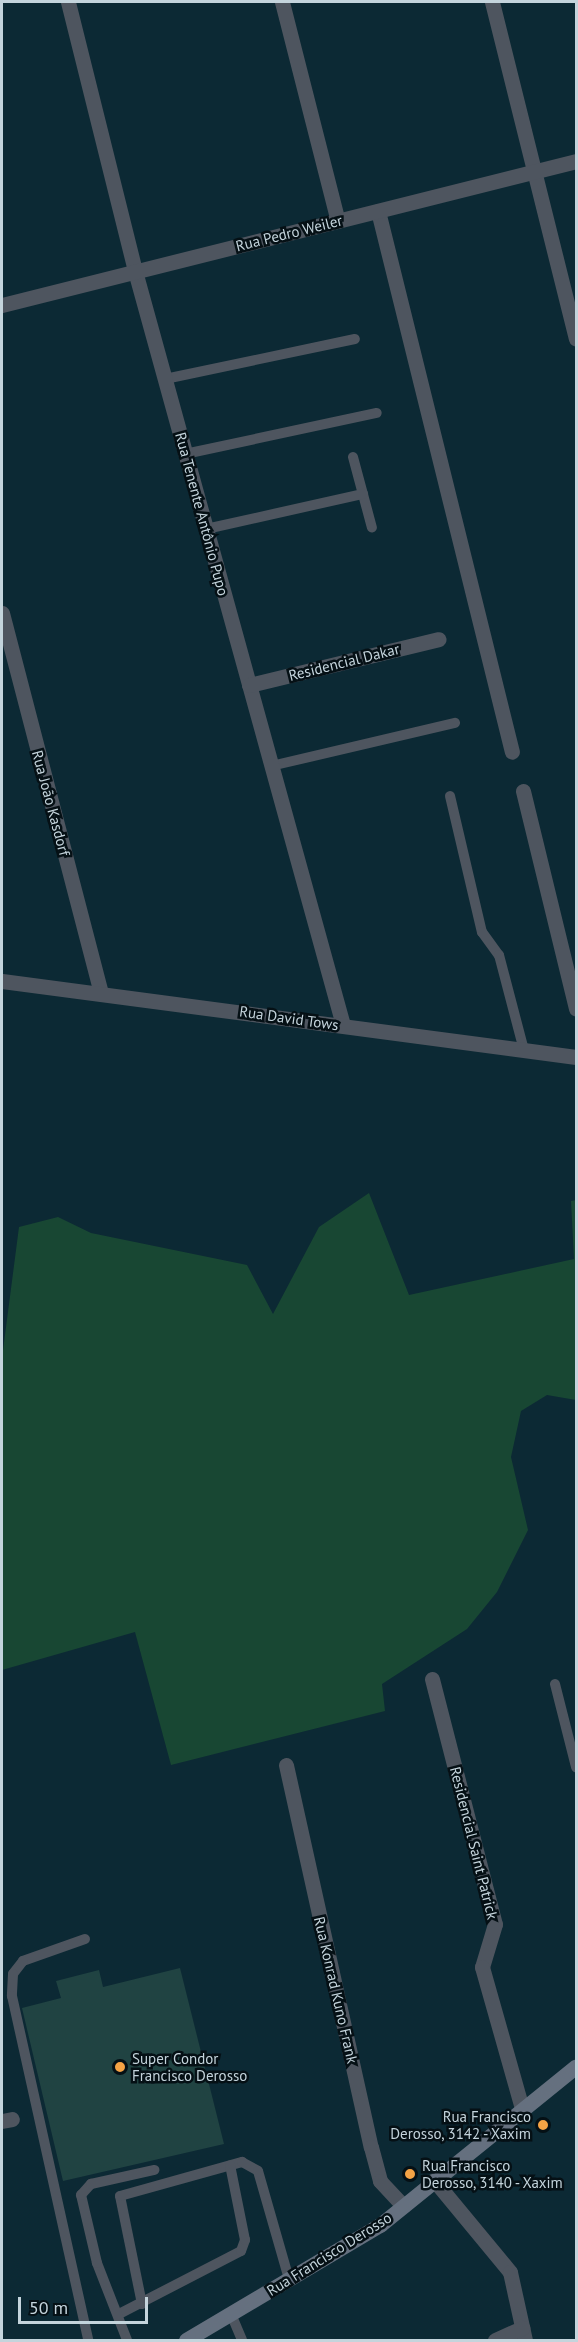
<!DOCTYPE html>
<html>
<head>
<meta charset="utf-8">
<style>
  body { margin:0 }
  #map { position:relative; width:578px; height:2342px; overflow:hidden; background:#0c2934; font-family:"PT Sans",sans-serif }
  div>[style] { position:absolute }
  .green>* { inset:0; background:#184733 }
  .building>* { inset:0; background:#204342 }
  .service>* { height:10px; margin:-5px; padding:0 5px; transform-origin:5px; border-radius:5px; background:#4e555f }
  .minor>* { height:15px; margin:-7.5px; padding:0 7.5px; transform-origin:7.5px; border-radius:7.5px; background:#4e555f }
  .tertiary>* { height:15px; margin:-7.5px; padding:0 7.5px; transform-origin:7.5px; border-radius:7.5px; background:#4e555f }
  .secondary>* { height:15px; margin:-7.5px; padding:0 7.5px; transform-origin:7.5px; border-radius:7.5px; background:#65707f }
  .dots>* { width:16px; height:16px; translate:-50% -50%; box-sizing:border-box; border:3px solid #051015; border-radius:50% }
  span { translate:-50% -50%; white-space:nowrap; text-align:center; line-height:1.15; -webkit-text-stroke:5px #051015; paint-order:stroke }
  .street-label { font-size:15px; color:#c4d4dc }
  .poi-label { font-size:15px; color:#c4d4dc }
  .left { translate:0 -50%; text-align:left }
  .right { translate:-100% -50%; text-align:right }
  .frame { position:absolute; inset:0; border:3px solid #c4d4dc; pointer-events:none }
  .scale { position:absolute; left:18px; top:2297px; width:130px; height:27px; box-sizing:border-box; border:3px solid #c4d4dc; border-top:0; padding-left:8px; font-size:18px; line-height:21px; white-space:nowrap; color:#c4d4dc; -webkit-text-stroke:4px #051015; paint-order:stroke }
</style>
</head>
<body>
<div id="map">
  <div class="green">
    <div style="clip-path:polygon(369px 1193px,409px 1295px,574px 1259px,571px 1201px,576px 1200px,576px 1400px,547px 1395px,521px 1411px,511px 1457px,528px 1530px,497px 1592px,467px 1629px,382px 1684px,385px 1711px,171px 1765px,135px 1632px,2px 1670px,2px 1358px,19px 1227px,58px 1217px,91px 1233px,247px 1265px,273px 1314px,319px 1227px)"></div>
  </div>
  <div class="building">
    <div style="clip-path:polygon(180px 1968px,224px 2144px,63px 2181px,22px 2008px,61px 1998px,56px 1981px,99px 1970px,103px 1987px)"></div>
  </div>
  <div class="service">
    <div style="left:165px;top:379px;width:194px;rotate:-11.9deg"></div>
    <div style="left:185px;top:454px;width:196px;rotate:-12.1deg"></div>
    <div style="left:353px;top:457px;width:73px;rotate:75deg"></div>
    <div style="left:206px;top:529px;width:161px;rotate:-12.6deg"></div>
    <div style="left:271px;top:766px;width:189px;rotate:-13.2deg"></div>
    <div style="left:450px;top:796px;width:140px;rotate:76.8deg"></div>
    <div style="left:482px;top:932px;width:29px;rotate:54deg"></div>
    <div style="left:499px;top:955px;width:98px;rotate:75.3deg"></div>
    <div style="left:555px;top:1684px;width:86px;rotate:75.8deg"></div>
    <div style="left:85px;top:1939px;width:66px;rotate:160.5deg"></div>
    <div style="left:23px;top:1961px;width:16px;rotate:128deg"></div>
    <div style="left:13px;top:1974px;width:22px;rotate:93deg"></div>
    <div style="left:12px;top:1996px;width:352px;rotate:77.5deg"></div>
    <div style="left:142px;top:2304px;width:110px;rotate:-101.5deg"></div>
    <div style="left:120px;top:2196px;width:127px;rotate:-15.6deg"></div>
    <div style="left:242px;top:2162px;width:18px;rotate:29deg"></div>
    <div style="left:258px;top:2171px;width:112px;rotate:74deg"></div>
    <div style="left:119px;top:2314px;width:137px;rotate:-27.3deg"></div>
    <div style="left:241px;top:2251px;width:12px;rotate:-70deg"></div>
    <div style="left:245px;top:2240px;width:76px;rotate:-101.3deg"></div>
    <div style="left:231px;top:2314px;width:28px;rotate:67deg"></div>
    <div style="left:127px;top:2340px;width:83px;rotate:-111.3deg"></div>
    <div style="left:97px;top:2263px;width:70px;rotate:-103.2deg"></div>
    <div style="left:81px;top:2195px;width:15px;rotate:-48deg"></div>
    <div style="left:91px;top:2184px;width:65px;rotate:-12.5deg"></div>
  </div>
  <div class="minor">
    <div style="left:68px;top:2px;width:277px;rotate:76deg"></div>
    <div style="left:135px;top:271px;width:782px;rotate:74.58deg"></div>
    <div style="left:282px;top:2px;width:226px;rotate:75.7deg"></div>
    <div style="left:492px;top:2px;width:347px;rotate:76deg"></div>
    <div style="left:378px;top:211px;width:557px;rotate:76.09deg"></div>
    <div style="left:2px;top:305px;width:592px;rotate:-14.08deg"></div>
    <div style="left:2px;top:613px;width:392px;rotate:75.4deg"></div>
    <div style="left:249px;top:685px;width:195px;rotate:-13.6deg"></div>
    <div style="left:523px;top:791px;width:224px;rotate:76.3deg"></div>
    <div style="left:432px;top:1679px;width:253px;rotate:75.6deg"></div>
    <div style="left:495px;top:1924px;width:45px;rotate:106.8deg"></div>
    <div style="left:482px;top:1967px;width:147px;rotate:74.2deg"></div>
    <div style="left:286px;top:1765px;width:391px;rotate:77.5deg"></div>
    <div style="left:371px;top:2147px;width:35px;rotate:75deg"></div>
    <div style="left:380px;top:2181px;width:34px;rotate:47deg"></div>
    <div style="left:2px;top:2121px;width:10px;rotate:-11deg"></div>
    <div style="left:434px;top:2180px;width:119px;rotate:50.4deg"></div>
    <div style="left:510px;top:2272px;width:70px;rotate:77.6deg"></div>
    <div style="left:495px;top:2340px;width:30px;rotate:-24deg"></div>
  </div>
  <div class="tertiary">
    <div style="left:2px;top:981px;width:579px;rotate:7.54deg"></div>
  </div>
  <div class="secondary">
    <div style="left:186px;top:2340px;width:226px;rotate:-30.7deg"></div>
    <div style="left:380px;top:2225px;width:252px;rotate:-39deg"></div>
  </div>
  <div class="dots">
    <div style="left:120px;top:2067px;background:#f5a345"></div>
    <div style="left:543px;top:2125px;background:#f5a345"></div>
    <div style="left:410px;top:2174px;background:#f5a345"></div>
  </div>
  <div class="street-label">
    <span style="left:289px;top:233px;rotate:-14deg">Rua Pedro Weiler</span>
    <span style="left:202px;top:514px;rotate:75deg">Rua Tenente Antônio Pupo</span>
    <span style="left:344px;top:662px;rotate:-14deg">Residencial Dakar</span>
    <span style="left:51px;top:803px;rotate:75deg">Rua João Kasdorf</span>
    <span style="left:289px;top:1018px;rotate:8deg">Rua David Tows</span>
    <span style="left:474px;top:1843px;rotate:76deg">Residencial Saint Patrick</span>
    <span style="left:336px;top:1990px;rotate:77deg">Rua Konrad Kuno Frank</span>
    <span style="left:329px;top:2254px;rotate:-32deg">Rua Francisco Derosso</span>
  </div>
  <div class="poi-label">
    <span class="left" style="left:132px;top:2067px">Super Condor<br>Francisco Derosso</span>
    <span class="right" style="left:531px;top:2125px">Rua Francisco<br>Derosso, 3142 - Xaxim</span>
    <span class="left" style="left:422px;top:2174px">Rua Francisco<br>Derosso, 3140 - Xaxim</span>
  </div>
  <div class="frame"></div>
  <div class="scale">50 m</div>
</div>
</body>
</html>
